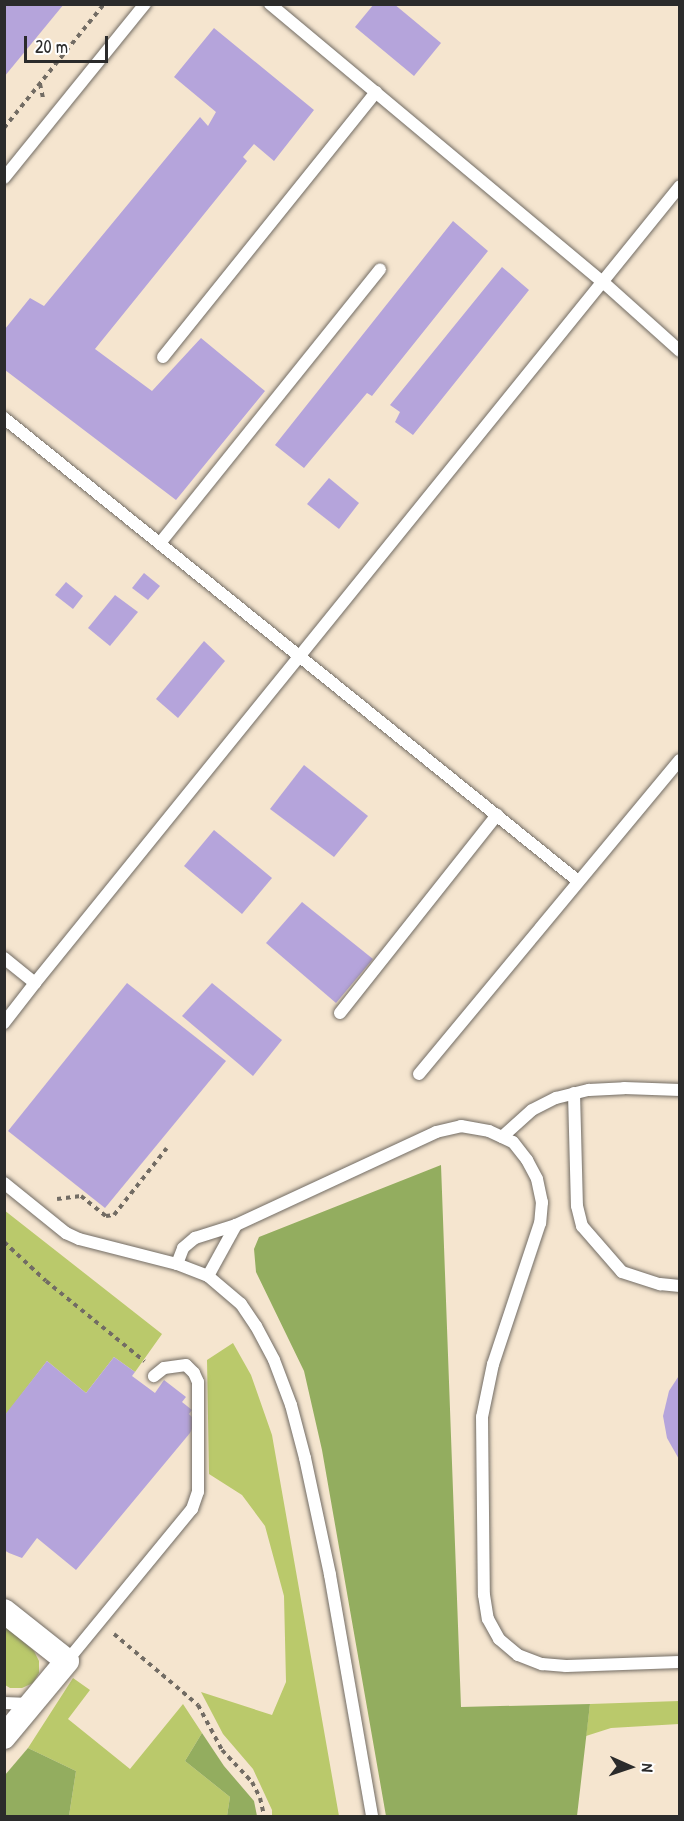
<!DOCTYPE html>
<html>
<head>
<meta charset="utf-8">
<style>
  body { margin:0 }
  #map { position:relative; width:684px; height:1821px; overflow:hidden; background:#f5e5cf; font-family:"Patrick Hand",sans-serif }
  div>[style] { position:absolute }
  .green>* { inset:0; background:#bac96b }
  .forest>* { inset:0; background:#93ad5f }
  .building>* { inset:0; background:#b5a4db }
  .path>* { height:4px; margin-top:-2px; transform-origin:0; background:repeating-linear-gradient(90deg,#726c64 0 4.5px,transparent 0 9px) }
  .roads { filter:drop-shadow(0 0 2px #726c64) drop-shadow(0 0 2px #726c64) }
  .service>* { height:12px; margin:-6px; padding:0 6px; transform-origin:6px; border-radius:6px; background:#fff }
  .minor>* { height:24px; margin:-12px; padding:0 12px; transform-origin:12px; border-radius:12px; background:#fff }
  span { translate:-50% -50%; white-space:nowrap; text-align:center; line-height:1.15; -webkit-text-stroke:5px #fff; paint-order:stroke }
  .frame { position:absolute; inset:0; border:6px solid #2b2b2b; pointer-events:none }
  .north { position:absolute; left:600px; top:1737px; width:60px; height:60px; -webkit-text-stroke:4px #fff; paint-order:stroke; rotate:93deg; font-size:16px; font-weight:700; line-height:24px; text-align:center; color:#2b2b2b }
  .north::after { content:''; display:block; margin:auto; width:21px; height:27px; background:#2b2b2b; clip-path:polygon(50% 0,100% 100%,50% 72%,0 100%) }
  .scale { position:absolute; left:24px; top:36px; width:84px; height:27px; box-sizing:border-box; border:3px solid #2b2b2b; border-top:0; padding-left:8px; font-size:18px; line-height:21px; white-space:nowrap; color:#2b2b2b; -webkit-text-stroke:4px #fff; paint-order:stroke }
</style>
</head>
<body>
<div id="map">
  <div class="green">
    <div style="clip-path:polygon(4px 1210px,162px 1334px,135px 1372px,114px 1357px,86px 1393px,47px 1361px,5px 1416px)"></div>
    <div style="clip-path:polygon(233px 1343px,251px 1375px,272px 1435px,339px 1816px,272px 1816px,272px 1810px,253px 1769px,223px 1734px,201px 1692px,272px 1715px,286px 1682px,284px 1596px,265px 1526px,242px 1495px,209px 1474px,207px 1360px)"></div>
    <div style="clip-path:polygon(4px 1625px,34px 1651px,39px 1661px,39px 1673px,33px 1683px,22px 1688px,10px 1688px,5px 1685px)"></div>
    <div style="clip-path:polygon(73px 1678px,90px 1690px,68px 1719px,130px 1769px,183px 1704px,202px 1733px,185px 1761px,230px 1797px,227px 1816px,69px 1816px,76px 1771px,28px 1748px)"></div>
    <div style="clip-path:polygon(679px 1701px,679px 1724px,611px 1728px,586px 1736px,590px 1704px)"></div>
  </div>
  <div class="forest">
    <div style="clip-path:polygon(441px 1165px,461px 1707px,590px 1704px,577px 1816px,386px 1816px,322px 1450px,304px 1371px,256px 1272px,254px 1249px,259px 1237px)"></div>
    <div style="clip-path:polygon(202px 1733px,224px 1766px,254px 1801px,257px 1816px,227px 1816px,230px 1797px,185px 1761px)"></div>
    <div style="clip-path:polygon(28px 1748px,76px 1771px,69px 1816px,5px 1816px,5px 1775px)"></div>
  </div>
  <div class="building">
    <div style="clip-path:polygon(4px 4px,64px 4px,4px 77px)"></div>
    <div style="clip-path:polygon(374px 4px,394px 4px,441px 43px,414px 76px,355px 27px)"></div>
    <div style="clip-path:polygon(214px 28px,314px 110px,274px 161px,254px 144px,243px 157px,247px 161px,95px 349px,152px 391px,201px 338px,265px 391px,176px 500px,5px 370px,5px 329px,30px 298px,44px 306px,200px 117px,208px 126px,216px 112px,174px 77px)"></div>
    <div style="clip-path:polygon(453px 221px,488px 251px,372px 396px,367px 393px,304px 468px,275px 445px)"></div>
    <div style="clip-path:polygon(502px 267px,529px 290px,413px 435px,395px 422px,400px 412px,390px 405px)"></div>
    <div style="clip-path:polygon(329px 478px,359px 503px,339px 529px,307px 504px)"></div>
    <div style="clip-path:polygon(144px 573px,160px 586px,148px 600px,132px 588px)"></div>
    <div style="clip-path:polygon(66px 582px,83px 596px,73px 609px,55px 595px)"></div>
    <div style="clip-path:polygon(115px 595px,138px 612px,110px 646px,88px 628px)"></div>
    <div style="clip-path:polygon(204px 641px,225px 661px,178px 718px,156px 699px)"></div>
    <div style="clip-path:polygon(304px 765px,368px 816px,334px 857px,270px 809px)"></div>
    <div style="clip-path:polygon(214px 830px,272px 878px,242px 914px,184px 866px)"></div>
    <div style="clip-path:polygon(302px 902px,373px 959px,336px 1003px,266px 943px)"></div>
    <div style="clip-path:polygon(127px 983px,226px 1061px,105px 1208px,8px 1131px)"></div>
    <div style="clip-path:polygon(212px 983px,282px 1040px,253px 1076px,182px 1016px)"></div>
    <div style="clip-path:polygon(114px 1357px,135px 1372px,132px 1376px,155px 1393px,164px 1380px,186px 1397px,182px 1402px,192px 1410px,189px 1414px,196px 1421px,190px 1433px,76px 1570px,37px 1538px,22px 1558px,9px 1553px,4px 1550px,4px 1416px,47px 1361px,86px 1393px)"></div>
    <div style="clip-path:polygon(680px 1374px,680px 1461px,667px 1438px,663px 1416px,669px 1391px)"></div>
  </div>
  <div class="path">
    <div style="left:40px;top:84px;width:14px;rotate:78deg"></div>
    <div style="left:4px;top:128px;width:159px;rotate:-51.1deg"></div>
    <div style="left:57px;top:1199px;width:24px;rotate:-7deg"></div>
    <div style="left:81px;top:1196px;width:32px;rotate:39deg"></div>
    <div style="left:106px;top:1216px;width:8px;rotate:-7deg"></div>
    <div style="left:114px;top:1215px;width:85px;rotate:-51.7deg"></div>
    <div style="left:4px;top:1242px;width:57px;rotate:42.9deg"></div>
    <div style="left:46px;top:1281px;width:127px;rotate:39.2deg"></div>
    <div style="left:114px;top:1634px;width:110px;rotate:40.2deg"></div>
    <div style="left:198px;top:1705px;width:51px;rotate:61.9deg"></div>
    <div style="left:222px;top:1750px;width:44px;rotate:46.8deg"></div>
    <div style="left:252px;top:1782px;width:18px;rotate:63deg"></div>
    <div style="left:260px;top:1798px;width:18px;rotate:77deg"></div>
  </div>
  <div class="roads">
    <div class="service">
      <div style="left:270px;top:4px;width:434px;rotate:39.9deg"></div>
      <div style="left:603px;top:282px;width:103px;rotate:41.9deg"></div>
      <div style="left:4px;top:178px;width:224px;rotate:-51deg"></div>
      <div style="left:163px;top:357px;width:340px;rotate:-51.2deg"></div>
      <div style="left:4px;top:418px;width:737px;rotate:38.89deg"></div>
      <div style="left:160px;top:543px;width:351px;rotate:-51.2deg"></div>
      <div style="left:4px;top:958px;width:40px;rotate:39deg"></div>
      <div style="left:35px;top:983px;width:51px;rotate:127.8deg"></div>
      <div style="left:35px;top:983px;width:1025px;rotate:-51.02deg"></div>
      <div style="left:340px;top:1013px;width:253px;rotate:-51.6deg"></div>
      <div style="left:419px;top:1074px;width:408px;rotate:-50.3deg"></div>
      <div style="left:574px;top:1093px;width:113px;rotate:88.5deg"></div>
      <div style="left:577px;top:1206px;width:21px;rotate:76deg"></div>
      <div style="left:582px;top:1226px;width:61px;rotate:49deg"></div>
      <div style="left:622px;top:1272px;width:40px;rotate:18deg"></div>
      <div style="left:660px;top:1284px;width:20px;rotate:6deg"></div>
      <div style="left:502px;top:1137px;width:40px;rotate:-42deg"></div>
      <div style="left:532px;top:1110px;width:27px;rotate:-27deg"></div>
      <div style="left:556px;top:1098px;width:34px;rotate:-14deg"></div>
      <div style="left:589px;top:1090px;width:35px;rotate:-3deg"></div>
      <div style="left:624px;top:1088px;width:56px;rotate:2deg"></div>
      <div style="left:4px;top:1183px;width:80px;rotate:38.9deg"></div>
      <div style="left:66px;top:1233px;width:14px;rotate:25deg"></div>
      <div style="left:79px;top:1239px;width:101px;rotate:14.3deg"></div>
      <div style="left:177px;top:1264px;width:33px;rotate:21deg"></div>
      <div style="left:208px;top:1276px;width:43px;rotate:40.3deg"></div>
      <div style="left:241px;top:1304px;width:27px;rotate:56deg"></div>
      <div style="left:256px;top:1326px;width:38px;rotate:62deg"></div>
      <div style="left:274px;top:1360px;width:48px;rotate:69.3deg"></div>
      <div style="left:291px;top:1405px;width:55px;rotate:75.2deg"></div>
      <div style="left:305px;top:1458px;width:120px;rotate:77.9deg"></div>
      <div style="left:330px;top:1575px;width:245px;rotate:80.1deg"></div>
      <div style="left:236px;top:1225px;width:221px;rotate:-24.9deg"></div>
      <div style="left:436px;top:1132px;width:26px;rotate:-13deg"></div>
      <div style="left:461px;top:1126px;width:28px;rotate:10deg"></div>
      <div style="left:489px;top:1131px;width:26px;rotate:25deg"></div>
      <div style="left:513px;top:1142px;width:23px;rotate:52deg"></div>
      <div style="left:527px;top:1160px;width:21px;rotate:62deg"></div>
      <div style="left:537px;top:1179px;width:24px;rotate:78deg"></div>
      <div style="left:542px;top:1202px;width:21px;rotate:95deg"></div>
      <div style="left:540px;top:1223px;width:149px;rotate:108.4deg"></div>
      <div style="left:493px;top:1364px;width:54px;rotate:101.7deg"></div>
      <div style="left:482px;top:1417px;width:178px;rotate:89.4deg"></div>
      <div style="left:484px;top:1595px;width:24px;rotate:81deg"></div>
      <div style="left:488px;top:1619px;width:23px;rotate:61deg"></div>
      <div style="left:499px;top:1639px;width:25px;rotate:40deg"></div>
      <div style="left:518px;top:1655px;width:26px;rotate:21deg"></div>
      <div style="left:542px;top:1664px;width:24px;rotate:5deg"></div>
      <div style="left:566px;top:1666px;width:114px;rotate:-2deg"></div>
      <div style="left:177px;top:1264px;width:17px;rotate:-69deg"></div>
      <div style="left:183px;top:1248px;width:16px;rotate:-40deg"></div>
      <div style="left:195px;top:1238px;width:43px;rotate:-17.6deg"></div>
      <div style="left:236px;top:1225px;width:58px;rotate:118.8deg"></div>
      <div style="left:67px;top:1661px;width:197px;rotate:-50.6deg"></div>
      <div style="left:192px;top:1509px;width:18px;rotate:-71deg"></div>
      <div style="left:198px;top:1492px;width:110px;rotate:-90deg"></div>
      <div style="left:198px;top:1382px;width:10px;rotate:-114deg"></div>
      <div style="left:194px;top:1373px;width:11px;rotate:-135deg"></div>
      <div style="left:186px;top:1365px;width:22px;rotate:172deg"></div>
      <div style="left:164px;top:1368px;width:13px;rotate:141deg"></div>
      <div style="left:4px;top:1703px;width:26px;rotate:2deg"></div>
    </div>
    <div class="minor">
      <div style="left:4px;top:1611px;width:80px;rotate:38.4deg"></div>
      <div style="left:67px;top:1661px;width:99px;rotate:129.7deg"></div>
    </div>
  </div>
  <div class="frame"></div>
  <div class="north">N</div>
  <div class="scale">20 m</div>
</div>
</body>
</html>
